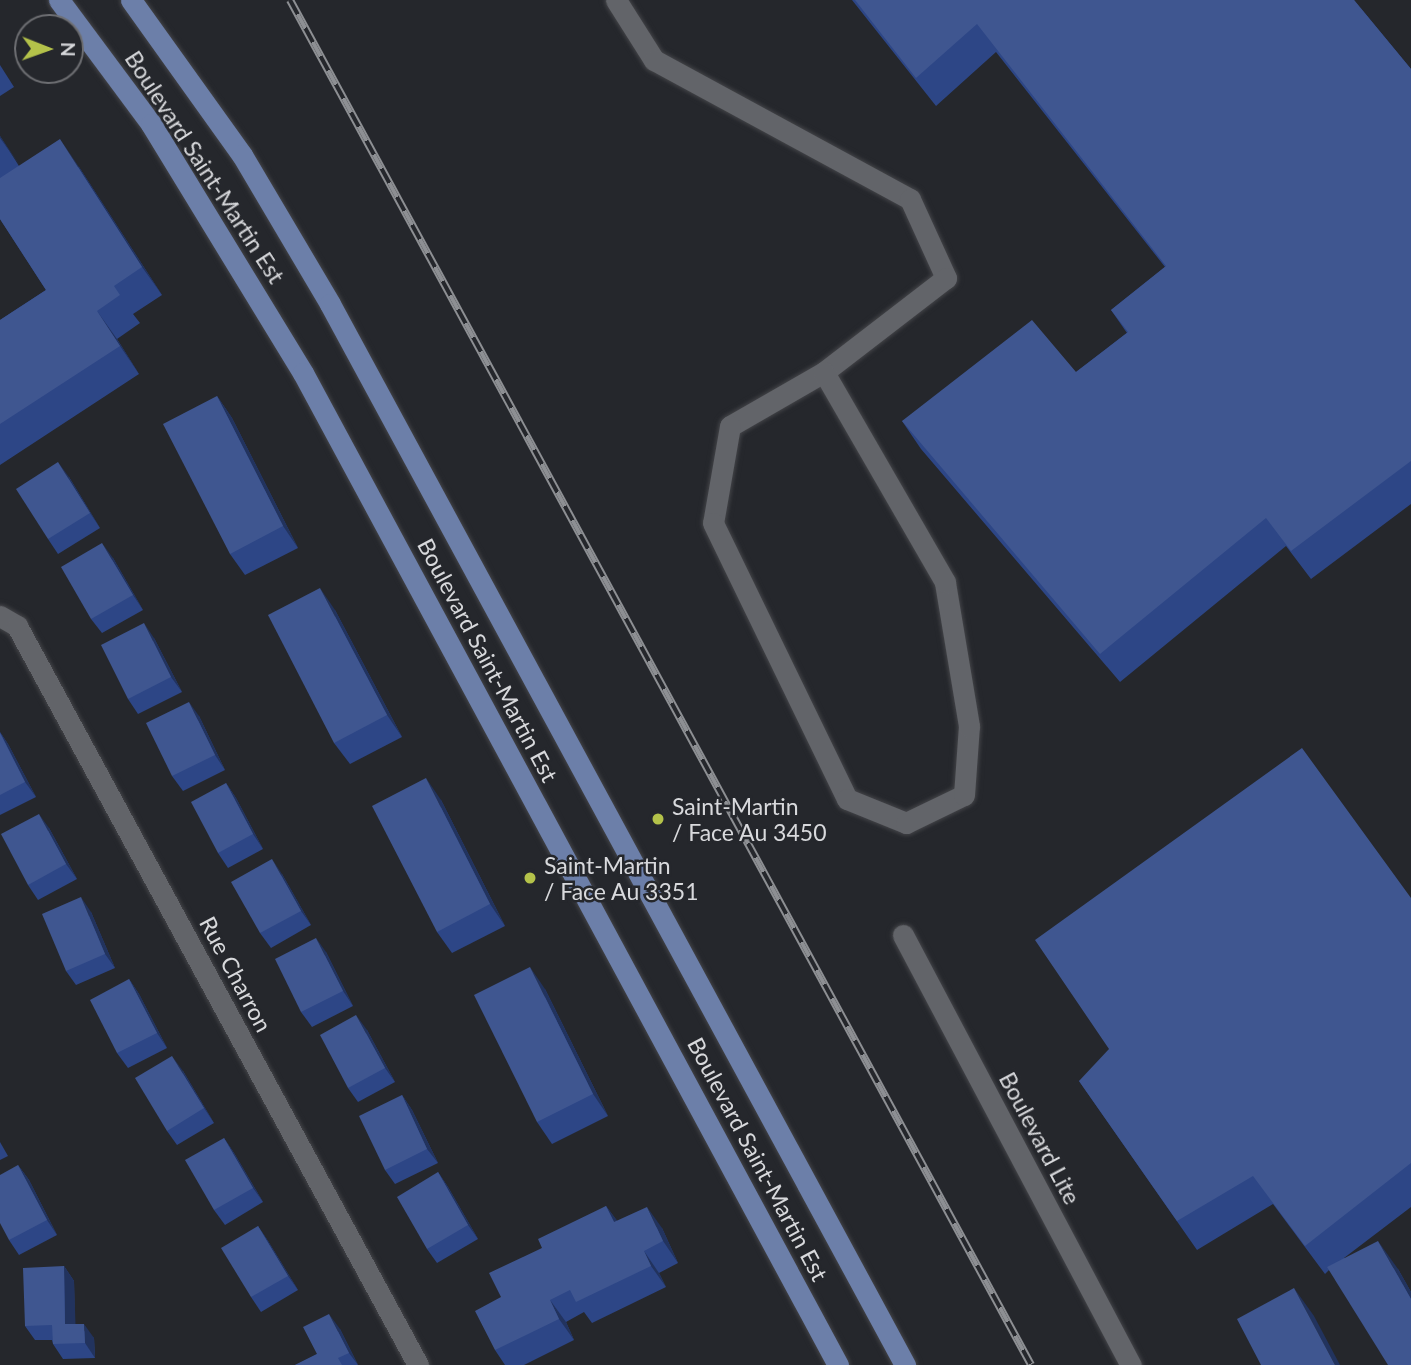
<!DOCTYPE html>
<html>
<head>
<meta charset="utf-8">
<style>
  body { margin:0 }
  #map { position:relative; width:1411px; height:1365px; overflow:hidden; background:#25272c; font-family:Lato,sans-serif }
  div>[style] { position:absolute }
  .roads { filter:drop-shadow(0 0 2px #434448) drop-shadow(0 0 2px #434448) }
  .minor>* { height:21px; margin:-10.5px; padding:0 10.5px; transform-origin:10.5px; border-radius:10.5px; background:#626469 }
  .major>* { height:21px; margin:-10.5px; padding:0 10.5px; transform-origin:10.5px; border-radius:10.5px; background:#6c7fa9 }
  .rail>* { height:8px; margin-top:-4px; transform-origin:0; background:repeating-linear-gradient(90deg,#25272c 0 16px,#8d8f93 0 32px); box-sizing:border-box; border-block:2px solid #8d8f93 }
  .wall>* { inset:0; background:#2d4686 }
  .shaded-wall>* { inset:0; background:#22335e }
  .building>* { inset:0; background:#3f5690 }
  .dots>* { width:19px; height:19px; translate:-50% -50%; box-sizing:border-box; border:4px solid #25272c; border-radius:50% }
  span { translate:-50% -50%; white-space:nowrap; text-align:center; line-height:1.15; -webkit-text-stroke:5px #25272c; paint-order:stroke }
  .street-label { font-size:23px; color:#d8d9dc }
  .poi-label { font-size:23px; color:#d8d9dc }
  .left { translate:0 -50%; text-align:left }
  .north { position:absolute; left:14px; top:14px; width:70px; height:70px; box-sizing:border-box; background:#25272c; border:2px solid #6d6e72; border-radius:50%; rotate:91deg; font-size:19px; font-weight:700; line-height:28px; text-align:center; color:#d8d9dc }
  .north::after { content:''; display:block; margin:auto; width:24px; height:32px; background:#b4c24a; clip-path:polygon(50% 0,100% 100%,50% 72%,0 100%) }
</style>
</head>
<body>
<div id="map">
  <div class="roads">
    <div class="minor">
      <div style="left:616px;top:0;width:71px;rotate:57.7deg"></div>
      <div style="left:654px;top:60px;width:291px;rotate:28.5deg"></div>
      <div style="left:910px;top:199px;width:87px;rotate:65.5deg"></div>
      <div style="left:946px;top:278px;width:154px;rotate:142.4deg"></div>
      <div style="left:824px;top:372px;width:108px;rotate:150.1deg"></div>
      <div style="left:730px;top:426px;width:98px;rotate:99.9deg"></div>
      <div style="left:713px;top:523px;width:307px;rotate:64.1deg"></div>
      <div style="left:847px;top:799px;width:64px;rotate:22.1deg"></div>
      <div style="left:906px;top:823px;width:64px;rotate:-25.8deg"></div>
      <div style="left:964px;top:795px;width:69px;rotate:-85.9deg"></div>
      <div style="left:969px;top:726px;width:146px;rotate:-99.5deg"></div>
      <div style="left:945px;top:582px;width:242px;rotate:-120deg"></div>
      <div style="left:0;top:616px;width:20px;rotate:30deg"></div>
      <div style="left:17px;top:626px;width:841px;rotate:61.51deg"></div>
      <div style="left:903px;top:935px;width:487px;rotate:62.1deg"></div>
    </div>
    <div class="major">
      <div style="left:59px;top:0;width:154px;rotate:53.4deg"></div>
      <div style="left:151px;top:124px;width:292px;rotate:58.6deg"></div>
      <div style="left:303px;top:373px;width:1127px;rotate:61.66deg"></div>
      <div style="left:131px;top:0;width:191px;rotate:54.4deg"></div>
      <div style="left:242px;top:155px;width:173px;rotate:59.4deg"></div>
      <div style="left:330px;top:304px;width:1207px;rotate:61.54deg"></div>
    </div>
  </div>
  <div class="rail">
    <div style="left:290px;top:0;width:1553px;rotate:61.5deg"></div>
  </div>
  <div class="wall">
    <div style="clip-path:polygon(852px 0,1354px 0,1411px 69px,1411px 504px,1311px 579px,1286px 546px,1120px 682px,921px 449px,902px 421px,1076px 372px,1127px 333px,1111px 310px,1165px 267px,996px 52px,936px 106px)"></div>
    <div style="clip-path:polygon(0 65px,14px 87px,0 96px)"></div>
    <div style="clip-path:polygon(0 136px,19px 166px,79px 167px,162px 295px,133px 314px,140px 323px,117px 339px,139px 374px,0 465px,0 320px,46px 290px,0 219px)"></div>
    <div style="clip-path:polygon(217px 396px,232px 418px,298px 548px,245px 575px,230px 554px)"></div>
    <div style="clip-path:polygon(69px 477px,100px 528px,58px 554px,48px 539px)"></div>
    <div style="clip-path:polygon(113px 558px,143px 610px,102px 633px,91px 619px)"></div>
    <div style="clip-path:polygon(335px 610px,402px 737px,350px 764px,334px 743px)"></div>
    <div style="clip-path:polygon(154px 638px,182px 692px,138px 714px,128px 699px)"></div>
    <div style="clip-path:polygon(199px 716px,225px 770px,183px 791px,172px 776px)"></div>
    <div style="clip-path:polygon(0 732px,8px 744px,36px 797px,0 815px)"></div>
    <div style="clip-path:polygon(226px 783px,236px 798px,263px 849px,228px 868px,218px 853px)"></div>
    <div style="clip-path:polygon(441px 800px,505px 926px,452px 953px,437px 932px)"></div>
    <div style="clip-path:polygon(49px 828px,77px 879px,38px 900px,28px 885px)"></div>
    <div style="clip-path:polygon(282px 874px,311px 925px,271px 948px,260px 933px)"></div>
    <div style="clip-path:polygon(1411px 898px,1411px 1207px,1344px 1258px,1398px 1269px,1411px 1292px,1411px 1365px,1329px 1270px,1325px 1274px,1273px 1204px,1197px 1250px,1079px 1081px)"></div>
    <div style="clip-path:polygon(91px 912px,115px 968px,76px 985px,66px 971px)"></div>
    <div style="clip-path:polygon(326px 952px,353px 1006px,312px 1027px,301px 1012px)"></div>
    <div style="clip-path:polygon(129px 979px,139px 994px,167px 1048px,128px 1068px,117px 1053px)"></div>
    <div style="clip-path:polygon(545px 989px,608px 1116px,552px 1144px,537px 1122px)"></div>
    <div style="clip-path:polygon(367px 1030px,395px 1082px,358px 1102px,348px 1088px)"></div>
    <div style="clip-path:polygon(183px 1071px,214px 1123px,177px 1145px,167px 1131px)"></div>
    <div style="clip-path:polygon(402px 1095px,412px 1110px,438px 1163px,395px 1184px,385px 1170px)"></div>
    <div style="clip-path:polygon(224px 1138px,234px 1153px,263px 1202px,225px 1225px,214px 1210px)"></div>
    <div style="clip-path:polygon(0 1142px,8px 1156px,0 1160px)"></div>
    <div style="clip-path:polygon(18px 1165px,29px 1180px,57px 1235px,19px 1255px,9px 1240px)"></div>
    <div style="clip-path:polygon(438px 1172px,448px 1187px,478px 1239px,437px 1263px,427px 1249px)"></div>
    <div style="clip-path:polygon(606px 1206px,617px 1221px,662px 1228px,678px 1263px,659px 1273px,666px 1287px,592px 1323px,584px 1312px,566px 1322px,574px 1340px,524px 1365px,505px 1365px,495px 1350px,501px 1297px,542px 1248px)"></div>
    <div style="clip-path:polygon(258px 1226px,268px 1241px,298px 1290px,261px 1312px,251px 1297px)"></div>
    <div style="clip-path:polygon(64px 1266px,74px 1281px,75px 1324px,94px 1338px,95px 1358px,63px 1359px,53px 1344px,52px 1340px,35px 1340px,25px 1326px)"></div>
    <div style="clip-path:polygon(340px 1329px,358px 1365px,295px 1365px,317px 1354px)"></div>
  </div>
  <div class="shaded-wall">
    <div style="clip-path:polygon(0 136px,21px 167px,0 138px)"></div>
    <div style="clip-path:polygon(60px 139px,79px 167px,162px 295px,142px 267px)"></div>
    <div style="clip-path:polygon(97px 311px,117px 339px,139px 374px,120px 346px)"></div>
    <div style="clip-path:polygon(217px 396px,232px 418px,298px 548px,283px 526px)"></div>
    <div style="clip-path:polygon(58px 462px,69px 477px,100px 528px,90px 513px)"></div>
    <div style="clip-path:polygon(102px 543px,113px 558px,143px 610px,133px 595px)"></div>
    <div style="clip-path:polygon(320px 588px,335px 610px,402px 737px,387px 715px)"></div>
    <div style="clip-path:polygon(144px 623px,154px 638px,182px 692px,171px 677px)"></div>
    <div style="clip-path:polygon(189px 702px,199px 716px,225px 770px,215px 755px)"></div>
    <div style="clip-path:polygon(0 732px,8px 744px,36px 797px,25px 782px)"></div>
    <div style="clip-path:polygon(426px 778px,441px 800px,505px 926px,490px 904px)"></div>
    <div style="clip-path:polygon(226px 783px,236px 798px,263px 849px,253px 834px)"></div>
    <div style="clip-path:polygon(39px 814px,49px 828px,77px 879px,66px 864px)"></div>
    <div style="clip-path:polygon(272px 859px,282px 874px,311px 925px,301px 911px)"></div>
    <div style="clip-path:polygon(81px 897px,91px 912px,115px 968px,105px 954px)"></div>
    <div style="clip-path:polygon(316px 938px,326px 952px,353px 1006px,343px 991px)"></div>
    <div style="clip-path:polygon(530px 967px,545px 989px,608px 1116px,593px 1094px)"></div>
    <div style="clip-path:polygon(129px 979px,139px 994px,167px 1048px,157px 1033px)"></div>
    <div style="clip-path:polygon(356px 1015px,367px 1030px,395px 1082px,385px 1068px)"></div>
    <div style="clip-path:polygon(172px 1056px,183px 1071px,214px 1123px,204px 1108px)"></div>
    <div style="clip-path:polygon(402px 1095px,412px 1110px,438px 1163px,427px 1149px)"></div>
    <div style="clip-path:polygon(224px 1138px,234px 1153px,263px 1202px,253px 1188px)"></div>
    <div style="clip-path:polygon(18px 1165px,29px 1180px,57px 1235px,47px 1220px)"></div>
    <div style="clip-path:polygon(438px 1172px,448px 1187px,478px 1239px,468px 1225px)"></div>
    <div style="clip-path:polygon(606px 1206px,622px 1227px,614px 1222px)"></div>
    <div style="clip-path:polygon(647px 1207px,662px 1228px,678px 1263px,663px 1241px)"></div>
    <div style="clip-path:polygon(258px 1226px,268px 1241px,298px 1290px,288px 1276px)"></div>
    <div style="clip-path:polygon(1378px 1241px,1398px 1269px,1411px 1292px,1411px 1299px)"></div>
    <div style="clip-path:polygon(644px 1251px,659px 1273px,666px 1287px,651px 1266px)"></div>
    <div style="clip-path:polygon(64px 1266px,74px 1281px,76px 1339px,65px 1324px)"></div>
    <div style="clip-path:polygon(1294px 1288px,1314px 1316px,1340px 1365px,1335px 1365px)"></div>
    <div style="clip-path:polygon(550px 1300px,566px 1322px,574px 1340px,559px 1319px)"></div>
    <div style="clip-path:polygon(329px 1314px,340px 1329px,358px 1365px,349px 1353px)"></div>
    <div style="clip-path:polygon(84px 1324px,94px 1338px,95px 1358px,85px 1343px)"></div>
  </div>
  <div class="building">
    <div style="clip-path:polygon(855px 0,1354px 0,1411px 69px,1411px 461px,1291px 551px,1266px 518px,1100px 654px,902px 421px,1032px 320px,1076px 372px,1128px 332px,1111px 310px,1166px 266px,977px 24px,916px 78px)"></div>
    <div style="clip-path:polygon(60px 139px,142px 267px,114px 286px,120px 295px,97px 311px,120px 346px,0 424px,0 320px,46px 290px,0 219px,0 178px)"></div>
    <div style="clip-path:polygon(217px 396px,283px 526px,230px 554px,163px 424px)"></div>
    <div style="clip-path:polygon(58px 462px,90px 513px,48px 539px,16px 489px)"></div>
    <div style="clip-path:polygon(102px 543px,133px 595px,91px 619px,61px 567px)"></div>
    <div style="clip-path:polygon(320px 588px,387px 715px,334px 743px,268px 615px)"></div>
    <div style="clip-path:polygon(144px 623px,171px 677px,128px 699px,101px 645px)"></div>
    <div style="clip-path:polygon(189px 702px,215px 755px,172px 776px,146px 723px)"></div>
    <div style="clip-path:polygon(0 733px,25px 782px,0 795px)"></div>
    <div style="clip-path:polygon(1302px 748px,1411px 898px,1411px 1163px,1305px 1246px,1253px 1176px,1177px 1221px,1079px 1081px,1109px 1049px,1035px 940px)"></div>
    <div style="clip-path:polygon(426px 778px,490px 904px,437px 932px,372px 806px)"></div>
    <div style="clip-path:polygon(226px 783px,253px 834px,218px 853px,191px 802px)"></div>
    <div style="clip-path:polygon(39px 814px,66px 864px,28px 885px,1px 834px)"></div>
    <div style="clip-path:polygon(272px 859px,301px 911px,260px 933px,231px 882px)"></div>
    <div style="clip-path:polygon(81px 897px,105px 954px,66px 971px,42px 914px)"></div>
    <div style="clip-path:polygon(316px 938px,343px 991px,301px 1012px,275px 959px)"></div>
    <div style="clip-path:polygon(530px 967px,593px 1094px,537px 1122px,474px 995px)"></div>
    <div style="clip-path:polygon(129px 979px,157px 1033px,117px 1053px,90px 1000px)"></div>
    <div style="clip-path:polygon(356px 1015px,385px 1068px,348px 1088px,320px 1035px)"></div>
    <div style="clip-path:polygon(172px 1056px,204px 1108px,167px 1131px,135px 1078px)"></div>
    <div style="clip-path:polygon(402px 1095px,427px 1149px,385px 1170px,359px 1116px)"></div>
    <div style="clip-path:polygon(224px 1138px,253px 1188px,214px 1210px,185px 1160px)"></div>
    <div style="clip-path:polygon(18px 1165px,47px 1220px,9px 1240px,0 1223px,0 1175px)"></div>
    <div style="clip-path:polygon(438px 1172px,468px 1225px,427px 1249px,397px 1197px)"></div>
    <div style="clip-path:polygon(606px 1206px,614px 1222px,647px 1207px,663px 1241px,644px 1251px,651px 1266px,576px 1302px,570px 1290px,550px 1300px,559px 1319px,495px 1350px,475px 1311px,501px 1297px,489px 1273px,542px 1248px,538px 1239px)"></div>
    <div style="clip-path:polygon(258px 1226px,288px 1276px,251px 1297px,221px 1248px)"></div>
    <div style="clip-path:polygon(1378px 1241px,1411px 1299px,1411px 1365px,1388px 1365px,1327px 1267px)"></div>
    <div style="clip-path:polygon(64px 1266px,65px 1324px,84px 1324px,85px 1343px,53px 1344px,52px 1325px,25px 1326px,23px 1268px)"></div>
    <div style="clip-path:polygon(1294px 1288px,1335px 1365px,1261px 1365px,1237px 1319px)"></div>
    <div style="clip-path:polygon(329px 1314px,349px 1353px,338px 1358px,342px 1365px,295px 1365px,317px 1354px,303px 1327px)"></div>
  </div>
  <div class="dots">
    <div style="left:658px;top:819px;background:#b4c24a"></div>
    <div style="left:530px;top:878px;background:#b4c24a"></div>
  </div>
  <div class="street-label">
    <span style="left:205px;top:167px;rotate:57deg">Boulevard Saint-Martin Est</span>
    <span style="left:488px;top:660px;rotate:62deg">Boulevard Saint-Martin Est</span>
    <span style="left:236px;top:974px;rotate:62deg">Rue Charron</span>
    <span style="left:1040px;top:1138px;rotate:62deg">Boulevard Lite</span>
    <span style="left:758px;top:1159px;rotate:62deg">Boulevard Saint-Martin Est</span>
  </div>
  <div class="poi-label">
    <span class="left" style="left:672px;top:819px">Saint-Martin<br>/ Face Au 3450</span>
    <span class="left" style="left:544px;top:878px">Saint-Martin<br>/ Face Au 3351</span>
  </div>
  <div class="north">N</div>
</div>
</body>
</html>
